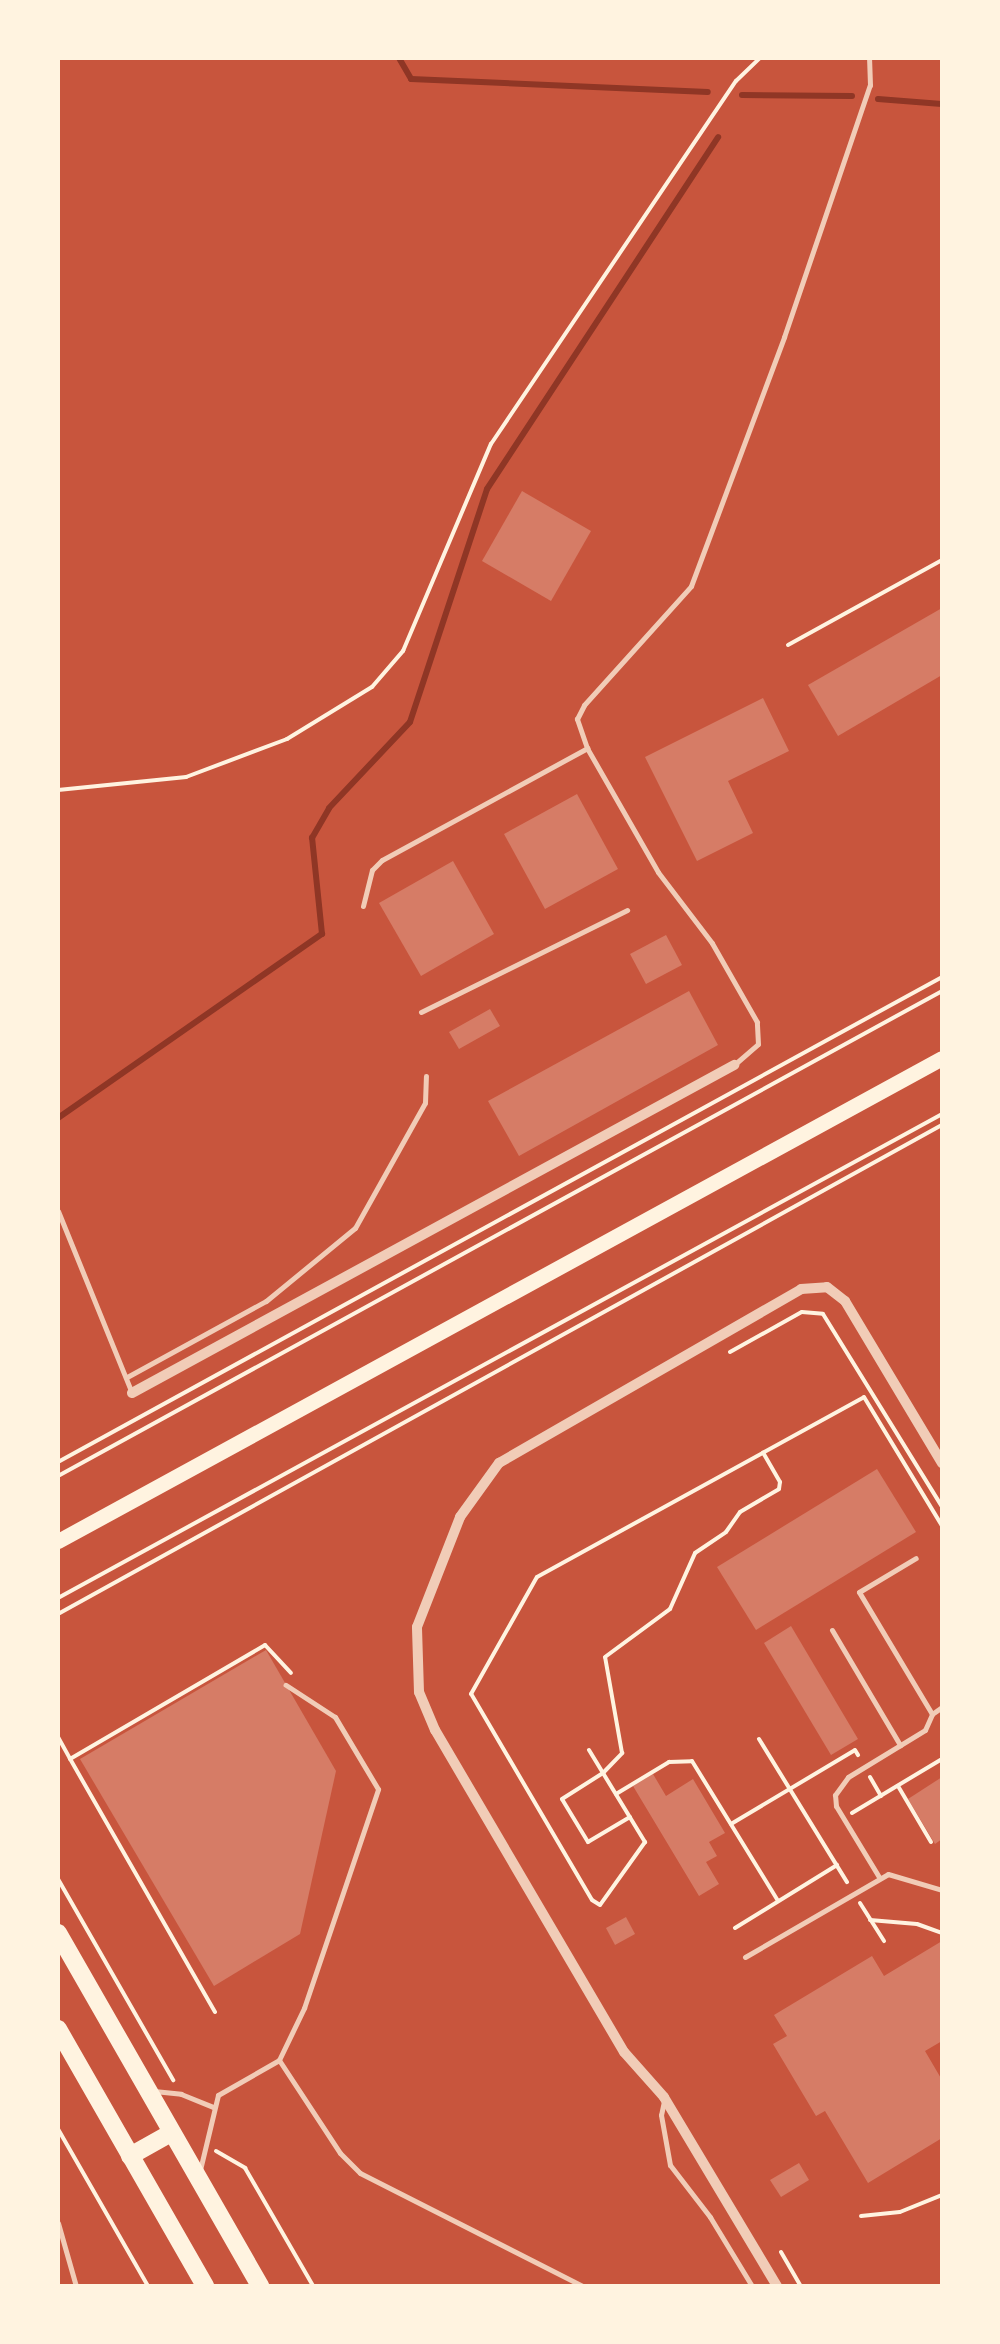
<!DOCTYPE html>
<html>
<head>
<meta charset="utf-8">
<style>
  body { margin:0 }
  #map { position:relative; width:1000px; height:2344px; overflow:hidden; background:#c8553d; font-family:Lato,sans-serif }
  div>[style] { position:absolute }
  .stream>* { height:6px; margin:-3px; padding:0 3px; transform-origin:3px; border-radius:3px; background:#8f3625 }
  .building>* { inset:0; background:#d67c66 }
  .path>* { height:4px; margin:-2px; padding:0 2px; transform-origin:2px; border-radius:2px; background:#fff3e0 }
  .service>* { height:5px; margin:-2.5px; padding:0 2.5px; transform-origin:2.5px; border-radius:2.5px; background:#f1ccb7 }
  .minor>* { height:10px; margin:-5px; padding:0 5px; transform-origin:5px; border-radius:5px; background:#f1ccb7 }
  .secondary>* { height:15px; margin:-7.5px; padding:0 7.5px; transform-origin:7.5px; border-radius:7.5px; background:#fff3e0 }
  .primary>* { height:18px; margin:-9px; padding:0 9px; transform-origin:9px; border-radius:9px; background:#fff3e0 }
  span { translate:-50% -50%; white-space:nowrap; text-align:center; line-height:1.15; -webkit-text-stroke:10px #fff3e0; paint-order:stroke }
  .frame { position:absolute; inset:0; border:60px solid #fff3e0; pointer-events:none }
</style>
</head>
<body>
<div id="map">
  <div class="stream">
    <div style="left:399px;top:58px;width:24px;rotate:60deg"></div>
    <div style="left:411px;top:79px;width:297px;rotate:2.5deg"></div>
    <div style="left:742px;top:95px;width:110px;rotate:0.5deg"></div>
    <div style="left:878px;top:99px;width:64px;rotate:4.5deg"></div>
    <div style="left:58px;top:1118px;width:322px;rotate:-34.9deg"></div>
    <div style="left:322px;top:934px;width:97px;rotate:-95.9deg"></div>
    <div style="left:312px;top:838px;width:34px;rotate:-60deg"></div>
    <div style="left:329px;top:808px;width:118px;rotate:-46.7deg"></div>
    <div style="left:410px;top:722px;width:245px;rotate:-71.7deg"></div>
    <div style="left:487px;top:489px;width:421px;rotate:-56.7deg"></div>
  </div>
  <div class="building">
    <div style="clip-path:polygon(522px 491px,591px 531px,551px 601px,482px 561px)"></div>
    <div style="clip-path:polygon(942px 608px,942px 675px,838px 736px,808px 685px)"></div>
    <div style="clip-path:polygon(763px 698px,789px 751px,728px 781px,753px 833px,697px 861px,645px 757px)"></div>
    <div style="clip-path:polygon(577px 794px,618px 869px,545px 909px,504px 834px)"></div>
    <div style="clip-path:polygon(453px 861px,494px 934px,421px 976px,379px 903px)"></div>
    <div style="clip-path:polygon(666px 935px,682px 965px,646px 984px,630px 954px)"></div>
    <div style="clip-path:polygon(689px 991px,718px 1045px,519px 1156px,488px 1101px)"></div>
    <div style="clip-path:polygon(490px 1009px,500px 1026px,459px 1049px,449px 1032px)"></div>
    <div style="clip-path:polygon(877px 1469px,916px 1532px,756px 1630px,717px 1567px)"></div>
    <div style="clip-path:polygon(791px 1626px,858px 1739px,831px 1755px,764px 1643px)"></div>
    <div style="clip-path:polygon(266px 1650px,336px 1771px,300px 1934px,214px 1986px,80px 1759px)"></div>
    <div style="clip-path:polygon(653px 1774px,666px 1796px,693px 1779px,725px 1833px,709px 1842px,717px 1856px,706px 1862px,719px 1884px,699px 1896px,633px 1786px)"></div>
    <div style="clip-path:polygon(942px 1777px,942px 1839px,935px 1844px,908px 1799px)"></div>
    <div style="clip-path:polygon(626px 1917px,635px 1934px,615px 1945px,606px 1928px)"></div>
    <div style="clip-path:polygon(942px 1941px,942px 2041px,925px 2051px,942px 2080px,942px 2138px,868px 2183px,825px 2111px,816px 2116px,773px 2044px,787px 2036px,774px 2015px,872px 1956px,884px 1976px)"></div>
    <div style="clip-path:polygon(799px 2163px,809px 2180px,781px 2197px,770px 2180px)"></div>
  </div>
  <div class="path">
    <div style="left:788px;top:645px;width:176px;rotate:-28.9deg"></div>
    <div style="left:58px;top:790px;width:129px;rotate:-5.8deg"></div>
    <div style="left:186px;top:777px;width:108px;rotate:-20.6deg"></div>
    <div style="left:287px;top:739px;width:100px;rotate:-31.5deg"></div>
    <div style="left:372px;top:687px;width:48px;rotate:-49.3deg"></div>
    <div style="left:403px;top:651px;width:225px;rotate:-67deg"></div>
    <div style="left:491px;top:444px;width:438px;rotate:-56deg"></div>
    <div style="left:736px;top:81px;width:33px;rotate:-44deg"></div>
    <div style="left:730px;top:1352px;width:82px;rotate:-29.1deg"></div>
    <div style="left:802px;top:1312px;width:21px;rotate:5deg"></div>
    <div style="left:823px;top:1314px;width:227px;rotate:58.3deg"></div>
    <div style="left:58px;top:1462px;width:1008px;rotate:-28.75deg"></div>
    <div style="left:58px;top:1476px;width:1008px;rotate:-28.75deg"></div>
    <div style="left:58px;top:1598px;width:1008px;rotate:-28.7deg"></div>
    <div style="left:58px;top:1614px;width:1010px;rotate:-28.95deg"></div>
    <div style="left:58px;top:1737px;width:25px;rotate:61deg"></div>
    <div style="left:759px;top:1739px;width:168px;rotate:58.4deg"></div>
    <div style="left:589px;top:1750px;width:108px;rotate:58.7deg"></div>
    <div style="left:645px;top:1842px;width:77px;rotate:125.5deg"></div>
    <div style="left:600px;top:1905px;width:9px;rotate:-148deg"></div>
    <div style="left:592px;top:1900px;width:239px;rotate:-120.4deg"></div>
    <div style="left:471px;top:1694px;width:134px;rotate:-60.6deg"></div>
    <div style="left:537px;top:1577px;width:373px;rotate:-28.8deg"></div>
    <div style="left:864px;top:1397px;width:151px;rotate:58.8deg"></div>
    <div style="left:870px;top:1777px;width:22px;rotate:60deg"></div>
    <div style="left:898px;top:1786px;width:65px;rotate:59.5deg"></div>
    <div style="left:616px;top:1794px;width:62px;rotate:-31.1deg"></div>
    <div style="left:669px;top:1762px;width:23px;rotate:-2deg"></div>
    <div style="left:692px;top:1761px;width:164px;rotate:58.4deg"></div>
    <div style="left:852px;top:1813px;width:105px;rotate:-31deg"></div>
    <div style="left:630px;top:1817px;width:49px;rotate:149.2deg"></div>
    <div style="left:588px;top:1842px;width:50px;rotate:-121.2deg"></div>
    <div style="left:562px;top:1799px;width:49px;rotate:-32.4deg"></div>
    <div style="left:603px;top:1773px;width:28px;rotate:-46deg"></div>
    <div style="left:622px;top:1753px;width:97px;rotate:-100deg"></div>
    <div style="left:605px;top:1657px;width:81px;rotate:-36.4deg"></div>
    <div style="left:670px;top:1609px;width:61px;rotate:-65.9deg"></div>
    <div style="left:695px;top:1553px;width:37px;rotate:-34deg"></div>
    <div style="left:726px;top:1532px;width:24px;rotate:-55deg"></div>
    <div style="left:740px;top:1512px;width:45px;rotate:-30.5deg"></div>
    <div style="left:779px;top:1489px;width:7px;rotate:-82deg"></div>
    <div style="left:780px;top:1482px;width:34px;rotate:-120deg"></div>
    <div style="left:731px;top:1824px;width:144px;rotate:-30.8deg"></div>
    <div style="left:855px;top:1750px;width:6px;rotate:59deg"></div>
    <div style="left:58px;top:1879px;width:232px;rotate:60.2deg"></div>
    <div style="left:860px;top:1903px;width:45px;rotate:57.7deg"></div>
    <div style="left:870px;top:1920px;width:47px;rotate:4.9deg"></div>
    <div style="left:917px;top:1924px;width:27px;rotate:20deg"></div>
    <div style="left:735px;top:1928px;width:120px;rotate:-31.7deg"></div>
    <div style="left:215px;top:2012px;width:292px;rotate:-119.8deg"></div>
    <div style="left:70px;top:1759px;width:226px;rotate:-30.3deg"></div>
    <div style="left:265px;top:1645px;width:38px;rotate:47deg"></div>
    <div style="left:58px;top:2129px;width:181px;rotate:60.2deg"></div>
    <div style="left:216px;top:2151px;width:34px;rotate:30deg"></div>
    <div style="left:245px;top:2168px;width:136px;rotate:60deg"></div>
    <div style="left:861px;top:2216px;width:39px;rotate:-6deg"></div>
    <div style="left:900px;top:2212px;width:45px;rotate:-22deg"></div>
    <div style="left:781px;top:2252px;width:39px;rotate:60deg"></div>
  </div>
  <div class="service">
    <div style="left:363px;top:906px;width:37px;rotate:-76deg"></div>
    <div style="left:372px;top:870px;width:14px;rotate:-45deg"></div>
    <div style="left:382px;top:860px;width:234px;rotate:-28.6deg"></div>
    <div style="left:421px;top:1012px;width:230px;rotate:-26.3deg"></div>
    <div style="left:735px;top:1064px;width:30px;rotate:-41deg"></div>
    <div style="left:758px;top:1044px;width:22px;rotate:-93deg"></div>
    <div style="left:757px;top:1022px;width:91px;rotate:-119.7deg"></div>
    <div style="left:712px;top:943px;width:89px;rotate:-127.3deg"></div>
    <div style="left:658px;top:872px;width:143px;rotate:-119.8deg"></div>
    <div style="left:587px;top:748px;width:31px;rotate:-109deg"></div>
    <div style="left:577px;top:719px;width:16px;rotate:-63deg"></div>
    <div style="left:584px;top:705px;width:160px;rotate:-48deg"></div>
    <div style="left:691px;top:586px;width:266px;rotate:-69.5deg"></div>
    <div style="left:784px;top:337px;width:266px;rotate:-71.2deg"></div>
    <div style="left:870px;top:85px;width:27px;rotate:-92deg"></div>
    <div style="left:58px;top:1211px;width:196px;rotate:67.9deg"></div>
    <div style="left:127px;top:1377px;width:158px;rotate:-28.7deg"></div>
    <div style="left:266px;top:1301px;width:115px;rotate:-39.4deg"></div>
    <div style="left:355px;top:1228px;width:143px;rotate:-60.8deg"></div>
    <div style="left:425px;top:1103px;width:27px;rotate:-88deg"></div>
    <div style="left:832px;top:1630px;width:134px;rotate:59.4deg"></div>
    <div style="left:932px;top:1714px;width:12px;rotate:-35deg"></div>
    <div style="left:879px;top:1877px;width:83px;rotate:-121.2deg"></div>
    <div style="left:836px;top:1806px;width:11px;rotate:-95deg"></div>
    <div style="left:835px;top:1795px;width:22px;rotate:-54deg"></div>
    <div style="left:848px;top:1777px;width:90px;rotate:-31.4deg"></div>
    <div style="left:925px;top:1730px;width:17px;rotate:-66deg"></div>
    <div style="left:932px;top:1714px;width:142px;rotate:-120.9deg"></div>
    <div style="left:859px;top:1592px;width:66px;rotate:-30.8deg"></div>
    <div style="left:745px;top:1957px;width:165px;rotate:-30.1deg"></div>
    <div style="left:888px;top:1874px;width:56px;rotate:16.5deg"></div>
    <div style="left:279px;top:2060px;width:111px;rotate:56.7deg"></div>
    <div style="left:340px;top:2153px;width:28px;rotate:45deg"></div>
    <div style="left:360px;top:2173px;width:250px;rotate:26.9deg"></div>
    <div style="left:154px;top:2091px;width:27px;rotate:6deg"></div>
    <div style="left:181px;top:2094px;width:35px;rotate:22deg"></div>
    <div style="left:664px;top:2101px;width:14px;rotate:102deg"></div>
    <div style="left:661px;top:2115px;width:51px;rotate:79.8deg"></div>
    <div style="left:670px;top:2165px;width:66px;rotate:52.4deg"></div>
    <div style="left:710px;top:2217px;width:81px;rotate:58.7deg"></div>
    <div style="left:200px;top:2170px;width:77px;rotate:-76.5deg"></div>
    <div style="left:218px;top:2095px;width:70px;rotate:-29.8deg"></div>
    <div style="left:279px;top:2060px;width:58px;rotate:-64.3deg"></div>
    <div style="left:304px;top:2008px;width:231px;rotate:-71.3deg"></div>
    <div style="left:378px;top:1789px;width:84px;rotate:-120.8deg"></div>
    <div style="left:335px;top:1717px;width:59px;rotate:-146.9deg"></div>
    <div style="left:58px;top:2223px;width:66px;rotate:74.1deg"></div>
  </div>
  <div class="minor">
    <div style="left:132px;top:1393px;width:686px;rotate:-28.58deg"></div>
    <div style="left:777px;top:2286px;width:220px;rotate:-120.9deg"></div>
    <div style="left:664px;top:2097px;width:60px;rotate:-131.6deg"></div>
    <div style="left:624px;top:2052px;width:373px;rotate:-120.4deg"></div>
    <div style="left:435px;top:1730px;width:41px;rotate:-112.8deg"></div>
    <div style="left:419px;top:1692px;width:65px;rotate:-91.8deg"></div>
    <div style="left:417px;top:1627px;width:118px;rotate:-68.6deg"></div>
    <div style="left:460px;top:1517px;width:67px;rotate:-54.2deg"></div>
    <div style="left:499px;top:1463px;width:349px;rotate:-29.9deg"></div>
    <div style="left:801px;top:1289px;width:26px;rotate:-4deg"></div>
    <div style="left:827px;top:1287px;width:23px;rotate:38deg"></div>
    <div style="left:845px;top:1301px;width:189px;rotate:59.1deg"></div>
  </div>
  <div class="secondary">
    <div style="left:58px;top:1541px;width:1007px;rotate:-28.65deg"></div>
  </div>
  <div class="primary">
    <div style="left:58px;top:1933px;width:407px;rotate:60.2deg"></div>
    <div style="left:58px;top:2029px;width:296px;rotate:60.2deg"></div>
    <div style="left:130px;top:2156px;width:47px;rotate:-29.3deg"></div>
  </div>
  <div class="frame"></div>
</div>
</body>
</html>
